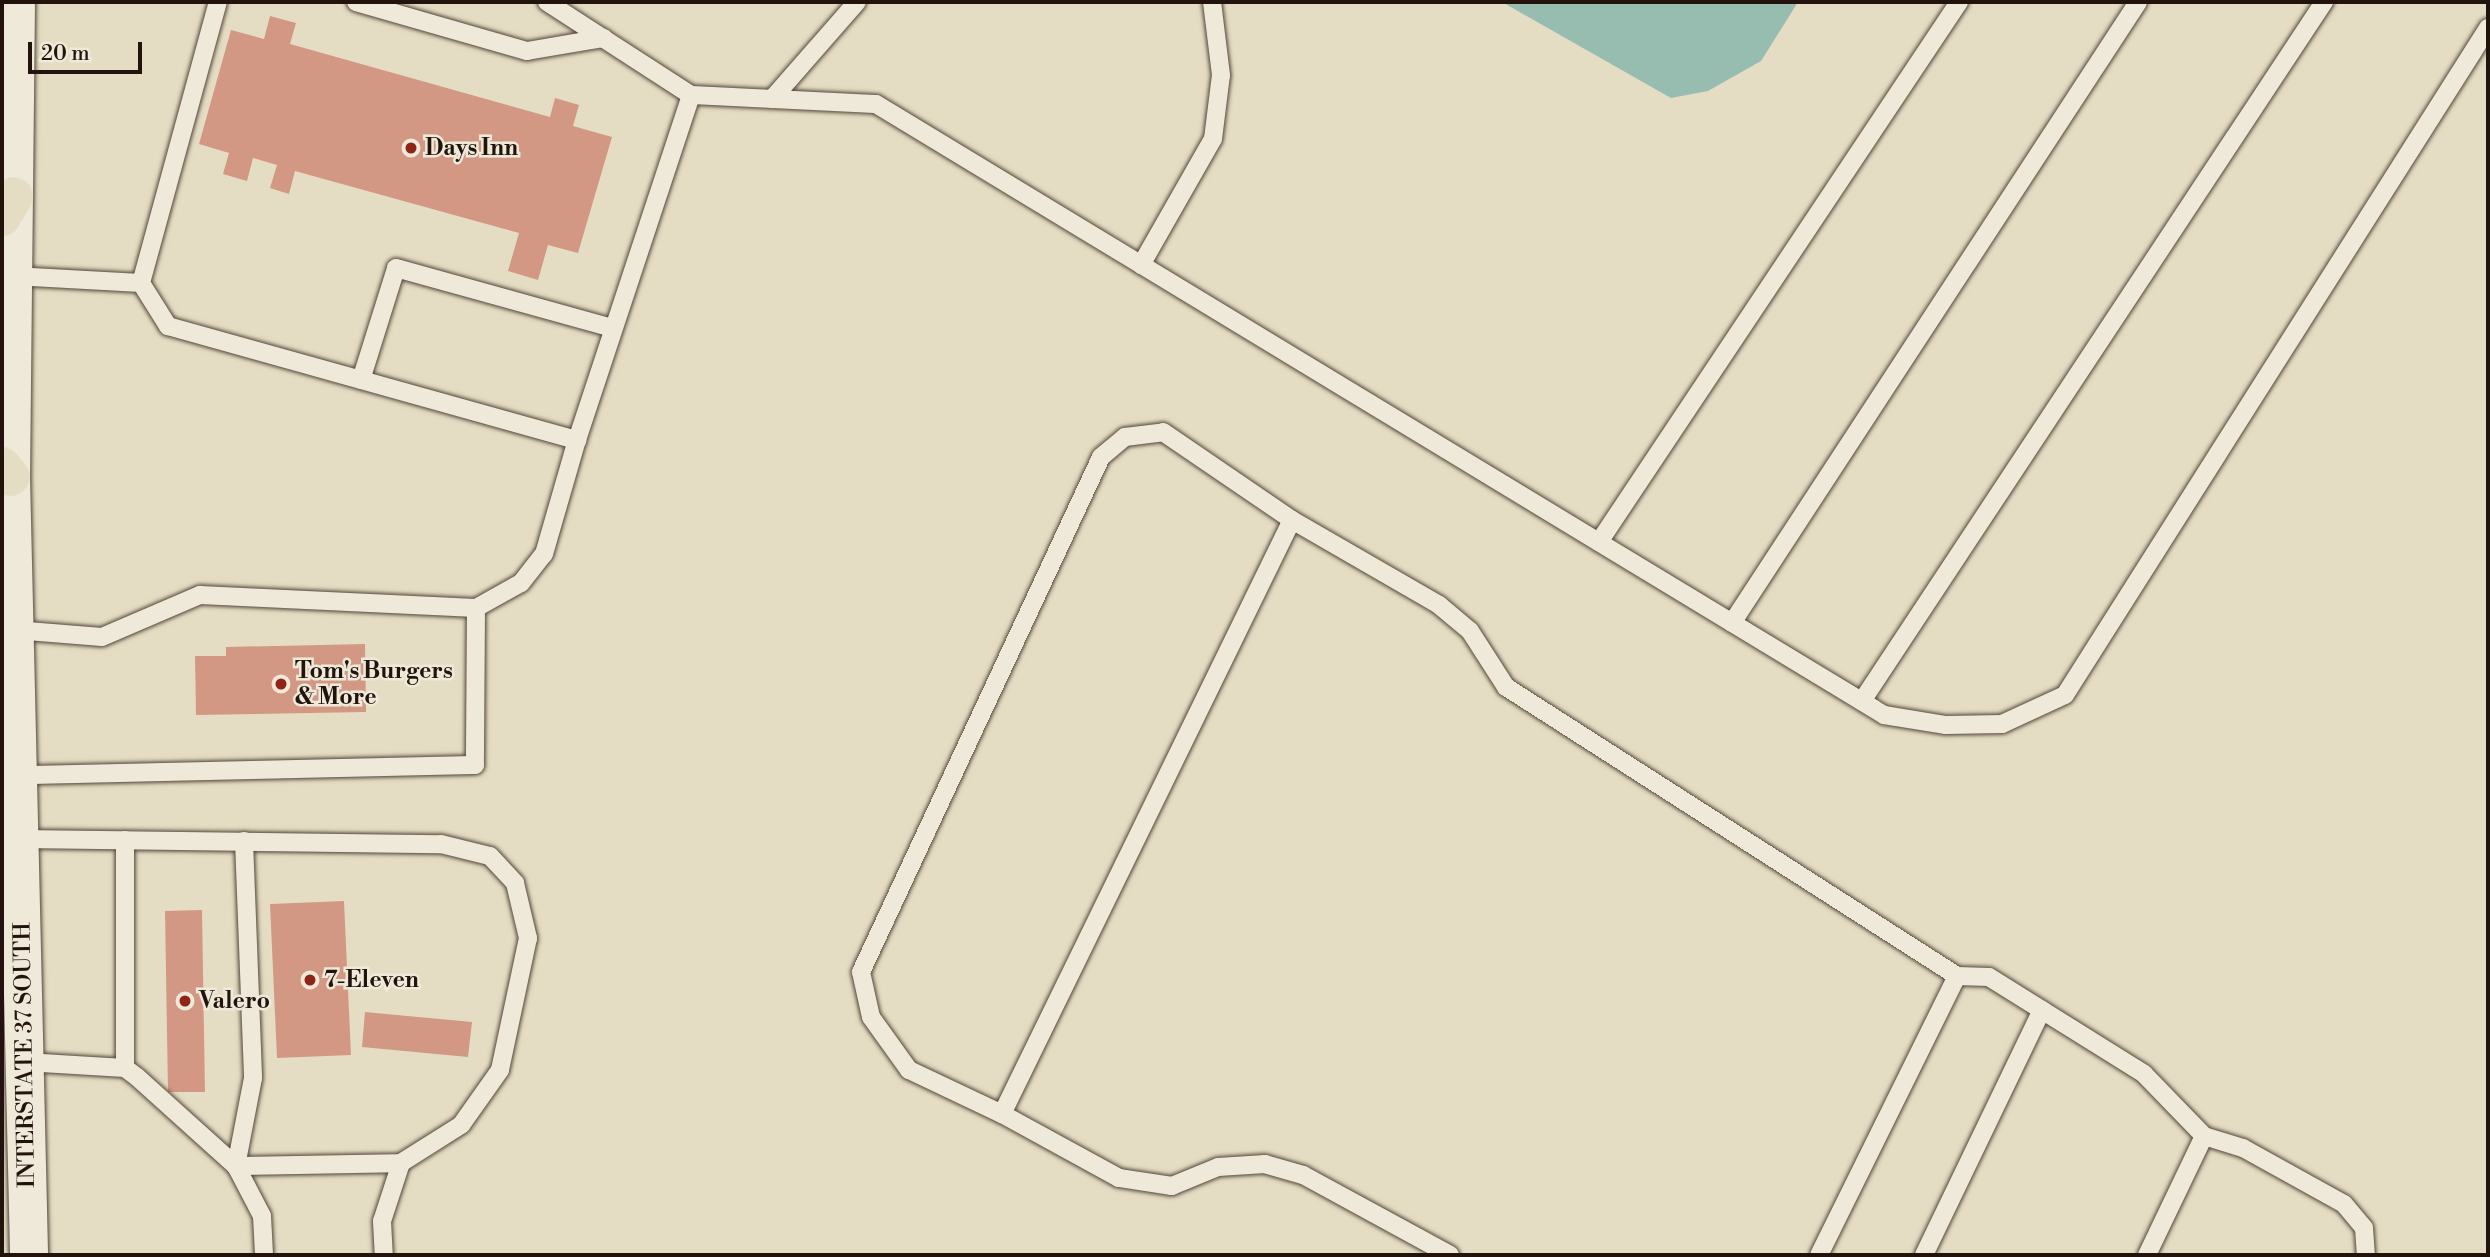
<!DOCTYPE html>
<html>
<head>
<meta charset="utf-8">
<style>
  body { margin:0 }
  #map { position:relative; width:2490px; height:1257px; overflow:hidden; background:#e5ddc3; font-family:"Libre Bodoni",serif }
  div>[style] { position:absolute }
  .water>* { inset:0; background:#96bdaf }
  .building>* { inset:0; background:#d29884 }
  .roads { filter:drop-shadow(0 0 2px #53463a) drop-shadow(0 0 2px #53463a) }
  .lane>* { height:18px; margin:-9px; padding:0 9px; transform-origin:9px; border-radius:9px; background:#eee9d8 }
  .secondary>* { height:38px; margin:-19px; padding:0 19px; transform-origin:19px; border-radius:19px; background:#eee9d8 }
  .highway>* { height:38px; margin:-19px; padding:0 19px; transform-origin:19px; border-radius:19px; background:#e5ddc3 }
  .dots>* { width:19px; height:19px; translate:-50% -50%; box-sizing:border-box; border:4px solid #eee9d8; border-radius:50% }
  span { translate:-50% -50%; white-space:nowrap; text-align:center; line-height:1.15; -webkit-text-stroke:5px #eee9d8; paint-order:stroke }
  .poi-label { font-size:23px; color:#22130d; font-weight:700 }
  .left { translate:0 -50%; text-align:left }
  .street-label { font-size:23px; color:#22130d }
  .frame { position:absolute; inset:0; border:4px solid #22130d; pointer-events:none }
  .scale { position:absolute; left:28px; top:42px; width:114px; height:32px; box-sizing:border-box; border:4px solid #22130d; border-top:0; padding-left:9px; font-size:21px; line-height:24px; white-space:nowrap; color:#22130d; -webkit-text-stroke:5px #eee9d8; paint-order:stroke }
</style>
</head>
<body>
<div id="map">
  <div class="water">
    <div style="clip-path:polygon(1502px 2px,1798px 2px,1761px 61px,1708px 91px,1671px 98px)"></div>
  </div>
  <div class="building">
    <div style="clip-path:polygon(270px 16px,296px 23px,290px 44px,550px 117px,555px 98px,579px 105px,573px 126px,612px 137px,578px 253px,548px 245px,538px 280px,508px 271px,519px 233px,295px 171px,289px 194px,270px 188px,277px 165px,253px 158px,247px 181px,223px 174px,229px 153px,199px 144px,231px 30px,264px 39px)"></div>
    <div style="clip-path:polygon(365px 644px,366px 712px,196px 715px,195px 656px,226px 656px,226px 647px)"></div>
    <div style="clip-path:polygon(344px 901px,351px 1055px,277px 1058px,270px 904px)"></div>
    <div style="clip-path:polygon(202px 910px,205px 1092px,168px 1092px,165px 911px)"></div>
    <div style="clip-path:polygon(365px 1012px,472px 1022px,468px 1057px,362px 1047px)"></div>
  </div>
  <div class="roads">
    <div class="lane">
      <div style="left:356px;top:2px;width:178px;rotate:16deg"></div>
      <div style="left:527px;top:51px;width:78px;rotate:-9.6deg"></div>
      <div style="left:547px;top:2px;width:171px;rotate:32.9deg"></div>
      <div style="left:691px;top:95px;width:185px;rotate:2.8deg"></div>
      <div style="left:876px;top:104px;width:1179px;rotate:31.22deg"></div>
      <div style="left:1884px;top:715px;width:63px;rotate:9.2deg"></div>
      <div style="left:1946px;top:725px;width:56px;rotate:-1deg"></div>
      <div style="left:2002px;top:724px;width:69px;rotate:-24.7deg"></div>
      <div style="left:2065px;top:695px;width:790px;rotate:-57.62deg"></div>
      <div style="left:772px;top:99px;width:129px;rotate:-48.8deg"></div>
      <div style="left:1141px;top:265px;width:145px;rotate:-60.3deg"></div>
      <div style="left:1213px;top:139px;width:64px;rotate:-82.9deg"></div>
      <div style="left:1221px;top:75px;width:74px;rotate:-97deg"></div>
      <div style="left:13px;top:276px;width:128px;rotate:3.1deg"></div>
      <div style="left:141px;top:283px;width:291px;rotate:-74.7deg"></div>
      <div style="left:141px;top:283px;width:51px;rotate:57.9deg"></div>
      <div style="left:168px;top:326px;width:425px;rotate:15.6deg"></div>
      <div style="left:577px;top:440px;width:363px;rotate:-71.7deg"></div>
      <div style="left:361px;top:380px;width:117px;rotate:-72.6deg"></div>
      <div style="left:396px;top:268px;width:225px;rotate:15.5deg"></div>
      <div style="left:1599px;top:542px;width:649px;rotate:-56.31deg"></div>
      <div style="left:476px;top:608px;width:51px;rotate:-29.1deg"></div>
      <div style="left:521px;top:583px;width:37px;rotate:-52deg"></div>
      <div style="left:544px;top:554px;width:119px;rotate:-73.9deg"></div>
      <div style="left:1732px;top:623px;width:742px;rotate:-56.82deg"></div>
      <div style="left:15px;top:630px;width:87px;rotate:4.6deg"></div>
      <div style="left:102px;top:637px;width:107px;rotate:-23.2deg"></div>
      <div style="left:200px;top:595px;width:276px;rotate:2.7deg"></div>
      <div style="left:476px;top:608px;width:157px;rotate:90.4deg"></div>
      <div style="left:475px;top:765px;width:457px;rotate:178.7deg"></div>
      <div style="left:1862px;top:701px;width:838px;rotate:-56.54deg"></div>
      <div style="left:20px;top:839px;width:421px;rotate:0.7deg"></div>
      <div style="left:441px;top:844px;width:50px;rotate:13.8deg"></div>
      <div style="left:490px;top:856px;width:37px;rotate:47deg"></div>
      <div style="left:515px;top:883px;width:57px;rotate:76.7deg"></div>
      <div style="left:528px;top:938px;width:135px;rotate:102deg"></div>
      <div style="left:500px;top:1070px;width:67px;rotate:125.3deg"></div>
      <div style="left:461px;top:1125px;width:71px;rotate:147.7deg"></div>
      <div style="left:401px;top:1163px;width:61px;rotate:108.1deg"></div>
      <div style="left:382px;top:1221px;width:34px;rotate:87deg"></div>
      <div style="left:244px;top:841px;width:237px;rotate:87.8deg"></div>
      <div style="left:253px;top:1078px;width:90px;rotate:100.9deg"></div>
      <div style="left:236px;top:1166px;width:165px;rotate:-1deg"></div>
      <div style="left:1957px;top:976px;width:32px;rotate:2deg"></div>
      <div style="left:1989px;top:977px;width:183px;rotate:32deg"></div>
      <div style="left:2144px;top:1074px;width:86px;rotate:45.9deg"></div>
      <div style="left:2204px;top:1136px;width:132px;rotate:115.6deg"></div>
      <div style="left:25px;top:1062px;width:100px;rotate:3.4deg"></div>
      <div style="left:125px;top:1068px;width:15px;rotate:37deg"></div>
      <div style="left:137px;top:1077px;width:133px;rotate:42deg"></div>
      <div style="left:236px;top:1166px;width:56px;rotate:62.5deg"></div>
      <div style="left:262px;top:1216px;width:39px;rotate:87deg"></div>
      <div style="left:125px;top:1068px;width:228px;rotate:-90deg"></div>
      <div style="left:1002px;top:1114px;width:103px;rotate:-154.7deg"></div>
      <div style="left:909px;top:1070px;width:65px;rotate:-125.6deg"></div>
      <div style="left:871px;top:1017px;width:46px;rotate:-102.5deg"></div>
      <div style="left:861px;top:972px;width:568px;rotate:-65.01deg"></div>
      <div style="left:1101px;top:457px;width:31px;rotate:-40deg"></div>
      <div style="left:1125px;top:437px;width:38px;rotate:-7deg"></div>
      <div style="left:1163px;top:432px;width:156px;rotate:34.3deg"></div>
      <div style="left:2204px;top:1136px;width:41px;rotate:17.1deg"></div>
      <div style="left:2243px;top:1148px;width:115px;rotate:29deg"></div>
      <div style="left:2344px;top:1204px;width:31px;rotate:50deg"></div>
      <div style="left:2364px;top:1228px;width:27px;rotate:86deg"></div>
      <div style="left:1450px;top:1255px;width:167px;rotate:-151.4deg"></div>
      <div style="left:1303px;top:1175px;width:40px;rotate:-164deg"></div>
      <div style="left:1265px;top:1164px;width:47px;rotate:176.3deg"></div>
      <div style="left:1218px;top:1167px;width:50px;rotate:157.6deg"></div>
      <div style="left:1172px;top:1186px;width:54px;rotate:-171.4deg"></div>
      <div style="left:1119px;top:1178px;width:133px;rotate:-151.3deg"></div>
      <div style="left:1002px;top:1114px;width:661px;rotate:-63.98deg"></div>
      <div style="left:1292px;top:520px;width:170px;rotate:30deg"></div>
      <div style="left:1439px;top:605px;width:40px;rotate:40deg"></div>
      <div style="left:1470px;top:631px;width:67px;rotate:57.3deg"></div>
      <div style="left:1506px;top:687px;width:536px;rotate:32.65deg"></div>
      <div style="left:1957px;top:976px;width:311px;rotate:116.3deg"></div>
      <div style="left:1924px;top:1255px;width:272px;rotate:-64.3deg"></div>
    </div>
    <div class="secondary">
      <div style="left:16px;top:2px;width:475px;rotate:90.6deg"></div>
      <div style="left:11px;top:477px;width:778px;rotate:88.67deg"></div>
    </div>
    <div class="highway">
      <div style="left:2px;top:217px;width:24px;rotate:-60deg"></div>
      <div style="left:2px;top:466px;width:14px;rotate:51deg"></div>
    </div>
  </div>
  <div class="dots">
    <div style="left:411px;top:148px;background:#8f2418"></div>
    <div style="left:281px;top:684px;background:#8f2418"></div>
    <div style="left:310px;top:980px;background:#8f2418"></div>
    <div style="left:185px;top:1001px;background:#8f2418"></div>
  </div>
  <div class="poi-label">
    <span class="left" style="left:425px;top:148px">Days Inn</span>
    <span class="left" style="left:295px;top:684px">Tom's Burgers<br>&amp; More</span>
    <span class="left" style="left:324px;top:980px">7-Eleven</span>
    <span class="left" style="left:199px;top:1001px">Valero</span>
  </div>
  <div class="street-label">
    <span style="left:25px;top:1055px;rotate:-91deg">INTERSTATE 37 SOUTH</span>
  </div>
  <div class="frame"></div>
  <div class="scale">20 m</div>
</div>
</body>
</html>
